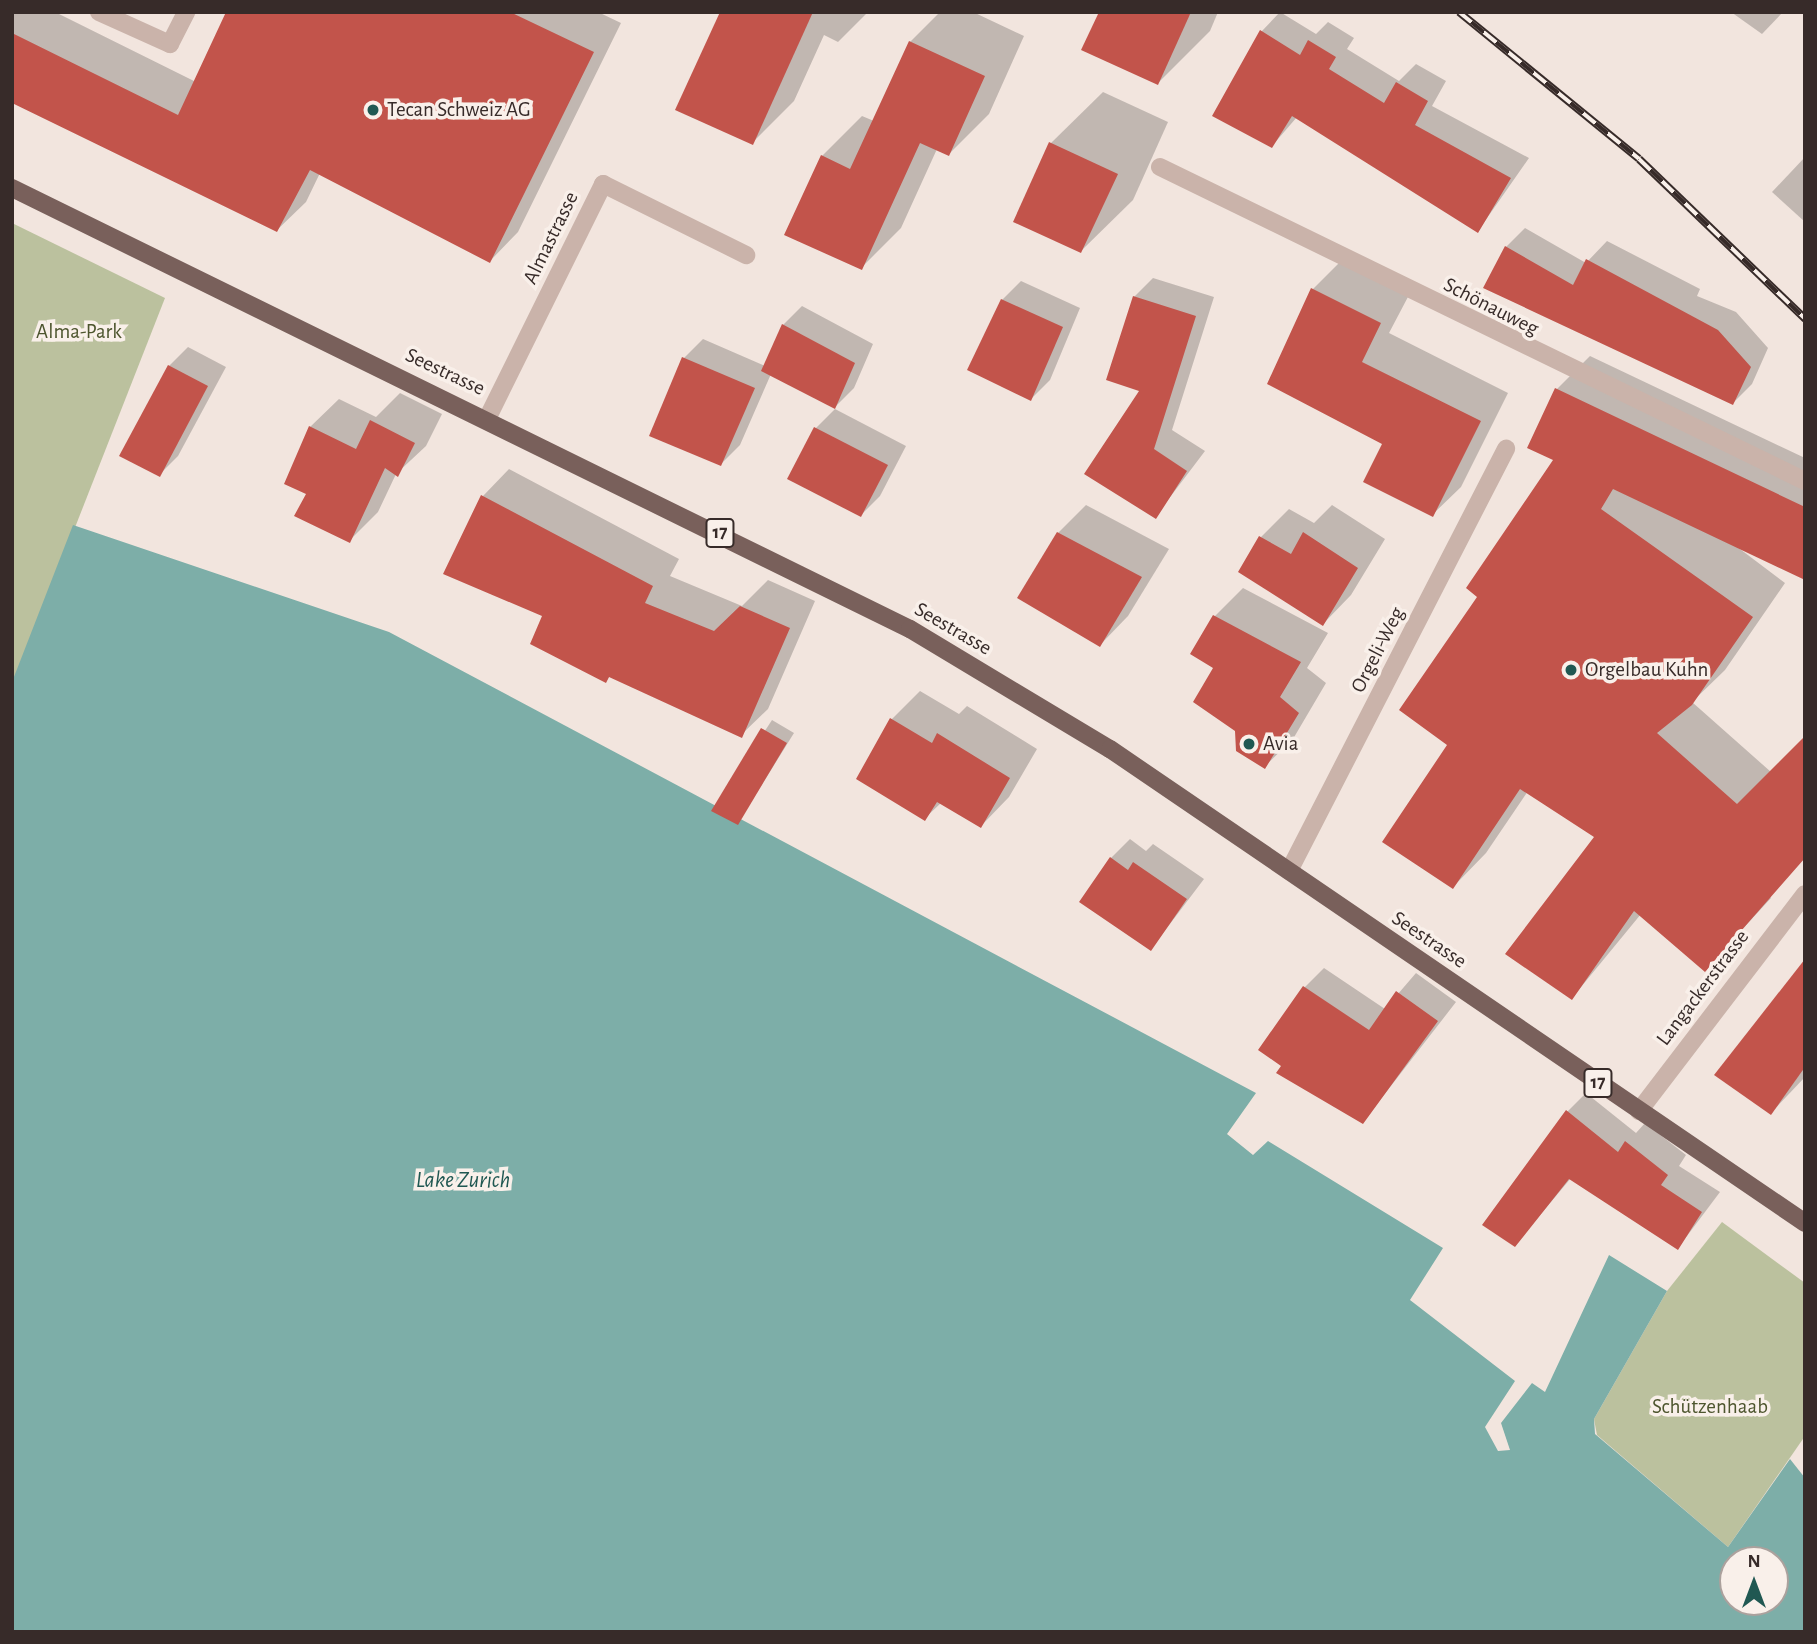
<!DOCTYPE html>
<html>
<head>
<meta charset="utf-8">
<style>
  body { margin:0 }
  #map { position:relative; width:1817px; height:1644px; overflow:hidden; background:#f2e5de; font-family:"Alegreya Sans",sans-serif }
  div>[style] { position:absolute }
  .green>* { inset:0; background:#bbc19e }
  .water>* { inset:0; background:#7daea8 }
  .shadow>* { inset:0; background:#0003 }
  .building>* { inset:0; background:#c2544b }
  .minor>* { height:18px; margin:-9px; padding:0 9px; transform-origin:9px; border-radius:9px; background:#cab3aa }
  .primary>* { height:18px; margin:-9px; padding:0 9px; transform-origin:9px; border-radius:9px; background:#79605b }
  .rail>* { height:8px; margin-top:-4px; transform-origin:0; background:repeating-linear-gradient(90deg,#f9f0ea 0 16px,#372b29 0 32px); box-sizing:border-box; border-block:2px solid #372b29 }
  .dots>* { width:19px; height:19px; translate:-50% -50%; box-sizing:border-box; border:4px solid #f9f0ea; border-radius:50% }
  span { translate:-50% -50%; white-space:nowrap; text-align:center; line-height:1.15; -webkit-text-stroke:7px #f9f0ea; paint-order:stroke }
  .shield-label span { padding:2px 5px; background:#f9f0ea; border:2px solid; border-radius:5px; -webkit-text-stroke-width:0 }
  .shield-label { font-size:19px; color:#372b29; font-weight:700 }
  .poi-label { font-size:21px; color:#372b29 }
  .left { translate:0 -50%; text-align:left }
  .street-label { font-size:21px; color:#372b29 }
  .park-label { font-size:21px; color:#4d552e }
  .water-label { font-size:23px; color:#205852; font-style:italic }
  .frame { position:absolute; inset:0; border:14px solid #372b29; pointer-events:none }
  .north { position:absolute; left:1719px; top:1546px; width:70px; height:70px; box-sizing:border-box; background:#f9f0ea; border:2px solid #aba19d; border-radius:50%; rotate:0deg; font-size:19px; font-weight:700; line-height:28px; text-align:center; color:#372b29 }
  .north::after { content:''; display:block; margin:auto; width:24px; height:32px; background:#205852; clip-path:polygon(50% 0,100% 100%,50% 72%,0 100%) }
</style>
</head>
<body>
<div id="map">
  <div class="green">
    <div style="clip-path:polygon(12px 223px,165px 298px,14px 683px,12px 682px)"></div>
    <div style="clip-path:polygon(1722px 1222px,1805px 1283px,1805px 1436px,1728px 1547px,1597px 1435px,1594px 1419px,1667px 1291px)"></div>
  </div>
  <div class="water">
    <div style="clip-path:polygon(evenodd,73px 525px,389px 632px,1256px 1093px,1227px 1134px,1253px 1155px,1268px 1141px,1443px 1248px,1410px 1300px,1515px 1381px,1485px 1427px,1498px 1451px,1510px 1450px,1501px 1423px,1532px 1383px,1545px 1392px,1609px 1255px,1667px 1291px,1594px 1419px,1595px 1434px,1728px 1547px,1790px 1459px,1805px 1478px,1805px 1632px,12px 1632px,12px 682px,73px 525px,1733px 1560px,1775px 1560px,1775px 1602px,1733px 1602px,1733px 1560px)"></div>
  </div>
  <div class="shadow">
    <div style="clip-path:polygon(12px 12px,55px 12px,196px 82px,228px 12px,598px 12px,621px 23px,518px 232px,490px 261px,320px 173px,306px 202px,277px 230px,12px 100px)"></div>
    <div style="clip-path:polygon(732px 12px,868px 12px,838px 42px,824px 35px,794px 101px,752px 143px)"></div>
    <div style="clip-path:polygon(940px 12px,973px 12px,1024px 36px,989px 114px,949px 154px,937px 149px,901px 228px,861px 268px,822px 156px,862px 116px,874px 121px,910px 42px)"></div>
    <div style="clip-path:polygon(1101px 12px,1218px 12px,1210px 31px,1158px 83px)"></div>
    <div style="clip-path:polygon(1280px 12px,1316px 34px,1328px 22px,1354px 38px,1347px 49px,1399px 81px,1416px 64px,1446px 81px,1432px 106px,1529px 158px,1478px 231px,1297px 117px,1272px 146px,1214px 115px,1262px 31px)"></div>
    <div style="clip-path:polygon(1731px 12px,1783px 12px,1762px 34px)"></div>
    <div style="clip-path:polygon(1103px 92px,1168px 122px,1133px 200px,1081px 251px,1051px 143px)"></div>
    <div style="clip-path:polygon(1805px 157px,1805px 222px,1772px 192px)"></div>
    <div style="clip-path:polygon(1525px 228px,1586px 263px,1607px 241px,1700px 289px,1697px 296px,1736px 312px,1768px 348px,1752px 384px,1733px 403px,1506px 247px)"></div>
    <div style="clip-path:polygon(1341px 261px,1409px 295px,1389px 333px,1508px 393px,1461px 487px,1432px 515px,1313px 289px)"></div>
    <div style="clip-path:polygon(1153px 278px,1214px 297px,1172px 430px,1205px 451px,1155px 517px,1134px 297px)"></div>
    <div style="clip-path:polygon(1021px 281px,1080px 308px,1050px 380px,1031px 399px,1002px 300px)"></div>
    <div style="clip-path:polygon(802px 306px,873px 344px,854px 388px,835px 407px,771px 374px,740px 445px,721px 464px,684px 358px,703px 339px,765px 366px,783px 325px)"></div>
    <div style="clip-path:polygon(188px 347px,226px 367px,178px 456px,159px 475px,169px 366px)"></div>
    <div style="clip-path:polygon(1590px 356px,1805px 458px,1805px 578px,1732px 543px,1785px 583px,1725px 670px,1692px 702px,1771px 772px,1765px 891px,1771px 898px,1705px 970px,1641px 914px,1572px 998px,1596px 837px,1528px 791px,1486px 853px,1453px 887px,1450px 745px,1479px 597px,1556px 459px,1557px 389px)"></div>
    <div style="clip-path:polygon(400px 393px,442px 414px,426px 446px,396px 474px,378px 512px,349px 541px,308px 494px,310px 427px,339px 399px,376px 417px)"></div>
    <div style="clip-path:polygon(835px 409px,906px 446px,880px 496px,861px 515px,789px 478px,816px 428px)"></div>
    <div style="clip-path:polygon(509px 469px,679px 559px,670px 576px,742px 606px,768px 580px,815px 601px,768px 709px,741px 735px,610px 676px,606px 681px,483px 496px)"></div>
    <div style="clip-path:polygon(1086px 505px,1169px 549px,1128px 616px,1100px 645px,1058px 533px)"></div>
    <div style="clip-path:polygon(1332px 505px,1385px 539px,1351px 595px,1323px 624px,1261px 537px,1289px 509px,1314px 523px)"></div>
    <div style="clip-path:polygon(1243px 588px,1328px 633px,1307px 668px,1326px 683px,1293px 739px,1264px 767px,1237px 730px,1215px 667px,1215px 616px)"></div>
    <div style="clip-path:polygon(920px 691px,959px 714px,967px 706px,1037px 749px,1009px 797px,981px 826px,941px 803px,925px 818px,892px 719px)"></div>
    <div style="clip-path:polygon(772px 720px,794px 733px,738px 823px,713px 810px)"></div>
    <div style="clip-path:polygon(1130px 839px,1146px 851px,1153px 844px,1204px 879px,1151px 949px,1111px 858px)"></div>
    <div style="clip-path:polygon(1805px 965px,1805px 1077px,1771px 1113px)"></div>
    <div style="clip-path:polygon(1324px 968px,1385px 1009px,1416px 973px,1456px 1002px,1363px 1122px,1283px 1066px,1305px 987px)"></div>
    <div style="clip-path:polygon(1586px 1093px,1636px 1133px,1645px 1123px,1686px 1155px,1679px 1166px,1720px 1192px,1678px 1248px,1571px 1178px,1515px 1245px,1567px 1112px)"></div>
  </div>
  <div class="building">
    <div style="clip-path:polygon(226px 12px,510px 12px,594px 52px,490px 263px,310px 170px,277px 232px,12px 103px,12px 33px,178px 115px)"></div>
    <div style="clip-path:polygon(720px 12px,813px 12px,753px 145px,675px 110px)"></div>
    <div style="clip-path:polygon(1099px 12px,1191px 12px,1158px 85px,1081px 50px)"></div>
    <div style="clip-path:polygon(1260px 30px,1300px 55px,1308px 40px,1336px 57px,1329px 69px,1384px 103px,1396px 82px,1428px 101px,1415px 125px,1511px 178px,1478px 233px,1292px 116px,1272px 148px,1212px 116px)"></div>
    <div style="clip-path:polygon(909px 41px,985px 76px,949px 156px,920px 143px,862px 270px,784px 235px,821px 155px,850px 169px)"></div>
    <div style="clip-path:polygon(1049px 142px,1118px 174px,1081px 253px,1013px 222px)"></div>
    <div style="clip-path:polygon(1505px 246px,1573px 285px,1586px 259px,1718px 330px,1751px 367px,1733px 405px,1483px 288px)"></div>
    <div style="clip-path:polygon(1311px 288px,1381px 323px,1362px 362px,1481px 421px,1433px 517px,1363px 482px,1382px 444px,1267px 384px)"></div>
    <div style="clip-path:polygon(1133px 296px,1196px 316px,1154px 449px,1187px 471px,1156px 519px,1084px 474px,1139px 391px,1106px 380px)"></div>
    <div style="clip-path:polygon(1001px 299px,1063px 327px,1031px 401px,967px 370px)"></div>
    <div style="clip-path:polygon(782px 324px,855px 363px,835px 409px,761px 371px)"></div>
    <div style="clip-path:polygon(682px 357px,755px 388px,721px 466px,649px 436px)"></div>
    <div style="clip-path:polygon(168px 365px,208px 386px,160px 477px,119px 456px)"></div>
    <div style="clip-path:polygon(1555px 388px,1805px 507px,1805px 580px,1613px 489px,1601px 509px,1753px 617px,1692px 705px,1657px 733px,1737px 804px,1805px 736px,1805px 858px,1705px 972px,1634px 911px,1572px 1000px,1505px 954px,1594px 837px,1520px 789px,1453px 889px,1382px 842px,1447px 745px,1399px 710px,1477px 597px,1466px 588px,1553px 460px,1527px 448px)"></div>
    <div style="clip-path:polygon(370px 420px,415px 443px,398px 477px,385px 468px,350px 543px,294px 516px,306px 494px,284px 484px,309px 426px,356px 449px)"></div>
    <div style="clip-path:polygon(814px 427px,888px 465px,861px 517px,787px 479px)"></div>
    <div style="clip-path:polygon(481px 495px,653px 586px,645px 603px,714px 631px,740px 606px,790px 628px,742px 738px,609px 677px,606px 683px,530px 644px,542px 616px,443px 574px)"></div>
    <div style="clip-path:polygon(1057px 532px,1142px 577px,1100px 647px,1017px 598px)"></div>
    <div style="clip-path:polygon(1303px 532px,1358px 568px,1323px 626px,1238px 572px,1259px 536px,1291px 554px)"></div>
    <div style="clip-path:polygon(1213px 615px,1301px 662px,1280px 697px,1299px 713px,1265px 769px,1236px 751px,1235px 731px,1193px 702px,1213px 668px,1190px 654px)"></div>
    <div style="clip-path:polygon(890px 718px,932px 743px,937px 733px,1010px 778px,981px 828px,937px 802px,925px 821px,856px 779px)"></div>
    <div style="clip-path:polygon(761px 728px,787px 743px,738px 825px,711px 811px)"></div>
    <div style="clip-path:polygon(1110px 857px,1128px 870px,1133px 862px,1187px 899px,1151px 951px,1079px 902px)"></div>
    <div style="clip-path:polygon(1805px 959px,1805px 1067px,1771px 1115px,1714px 1075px)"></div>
    <div style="clip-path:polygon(1303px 986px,1369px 1030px,1396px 991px,1438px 1021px,1363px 1124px,1276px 1073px,1281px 1066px,1258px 1050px)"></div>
    <div style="clip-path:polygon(1566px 1110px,1618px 1152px,1625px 1141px,1668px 1175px,1661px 1185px,1702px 1212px,1678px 1250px,1569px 1179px,1515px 1247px,1482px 1225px)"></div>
  </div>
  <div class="minor">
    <div style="left:99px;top:12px;width:78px;rotate:24.3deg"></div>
    <div style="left:170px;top:44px;width:36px;rotate:-63deg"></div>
    <div style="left:1160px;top:167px;width:717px;rotate:25.96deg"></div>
    <div style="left:488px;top:417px;width:260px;rotate:-63.7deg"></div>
    <div style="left:603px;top:184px;width:160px;rotate:26.4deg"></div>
    <div style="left:1289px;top:871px;width:475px;rotate:-62.8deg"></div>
    <div style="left:1639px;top:1111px;width:273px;rotate:-52.6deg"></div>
  </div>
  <div class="primary">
    <div style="left:12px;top:188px;width:1000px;rotate:26.16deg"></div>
    <div style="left:910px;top:629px;width:233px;rotate:31deg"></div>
    <div style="left:1110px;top:749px;width:841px;rotate:34.29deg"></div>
  </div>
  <div class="rail">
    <div style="left:1459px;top:12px;width:232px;rotate:39.2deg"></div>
    <div style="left:1639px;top:159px;width:231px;rotate:43.9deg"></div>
  </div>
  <div class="dots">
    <div style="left:373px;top:110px;background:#205852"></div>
    <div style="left:1571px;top:670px;background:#205852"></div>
    <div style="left:1249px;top:744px;background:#205852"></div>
  </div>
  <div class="shield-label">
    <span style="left:720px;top:533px">17</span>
    <span style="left:1598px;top:1083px">17</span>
  </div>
  <div class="poi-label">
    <span class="left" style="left:387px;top:110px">Tecan Schweiz AG</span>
    <span class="left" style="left:1585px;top:670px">Orgelbau Kuhn</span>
    <span class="left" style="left:1263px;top:744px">Avia</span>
  </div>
  <div class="street-label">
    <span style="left:551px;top:238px;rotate:-64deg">Almastrasse</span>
    <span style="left:1491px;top:307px;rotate:27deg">Schönauweg</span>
    <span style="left:445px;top:372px;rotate:25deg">Seestrasse</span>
    <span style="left:953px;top:629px;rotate:30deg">Seestrasse</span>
    <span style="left:1378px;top:650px;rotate:-63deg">Orgeli-Weg</span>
    <span style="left:1429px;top:940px;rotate:34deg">Seestrasse</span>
    <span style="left:1703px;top:988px;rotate:-53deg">Langackerstrasse</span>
  </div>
  <div class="park-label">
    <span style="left:79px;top:332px">Alma-Park</span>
    <span style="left:1710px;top:1407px">Schützenhaab</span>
  </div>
  <div class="water-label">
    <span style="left:463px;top:1181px">Lake Zurich</span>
  </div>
  <div class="frame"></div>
  <div class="north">N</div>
</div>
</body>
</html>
